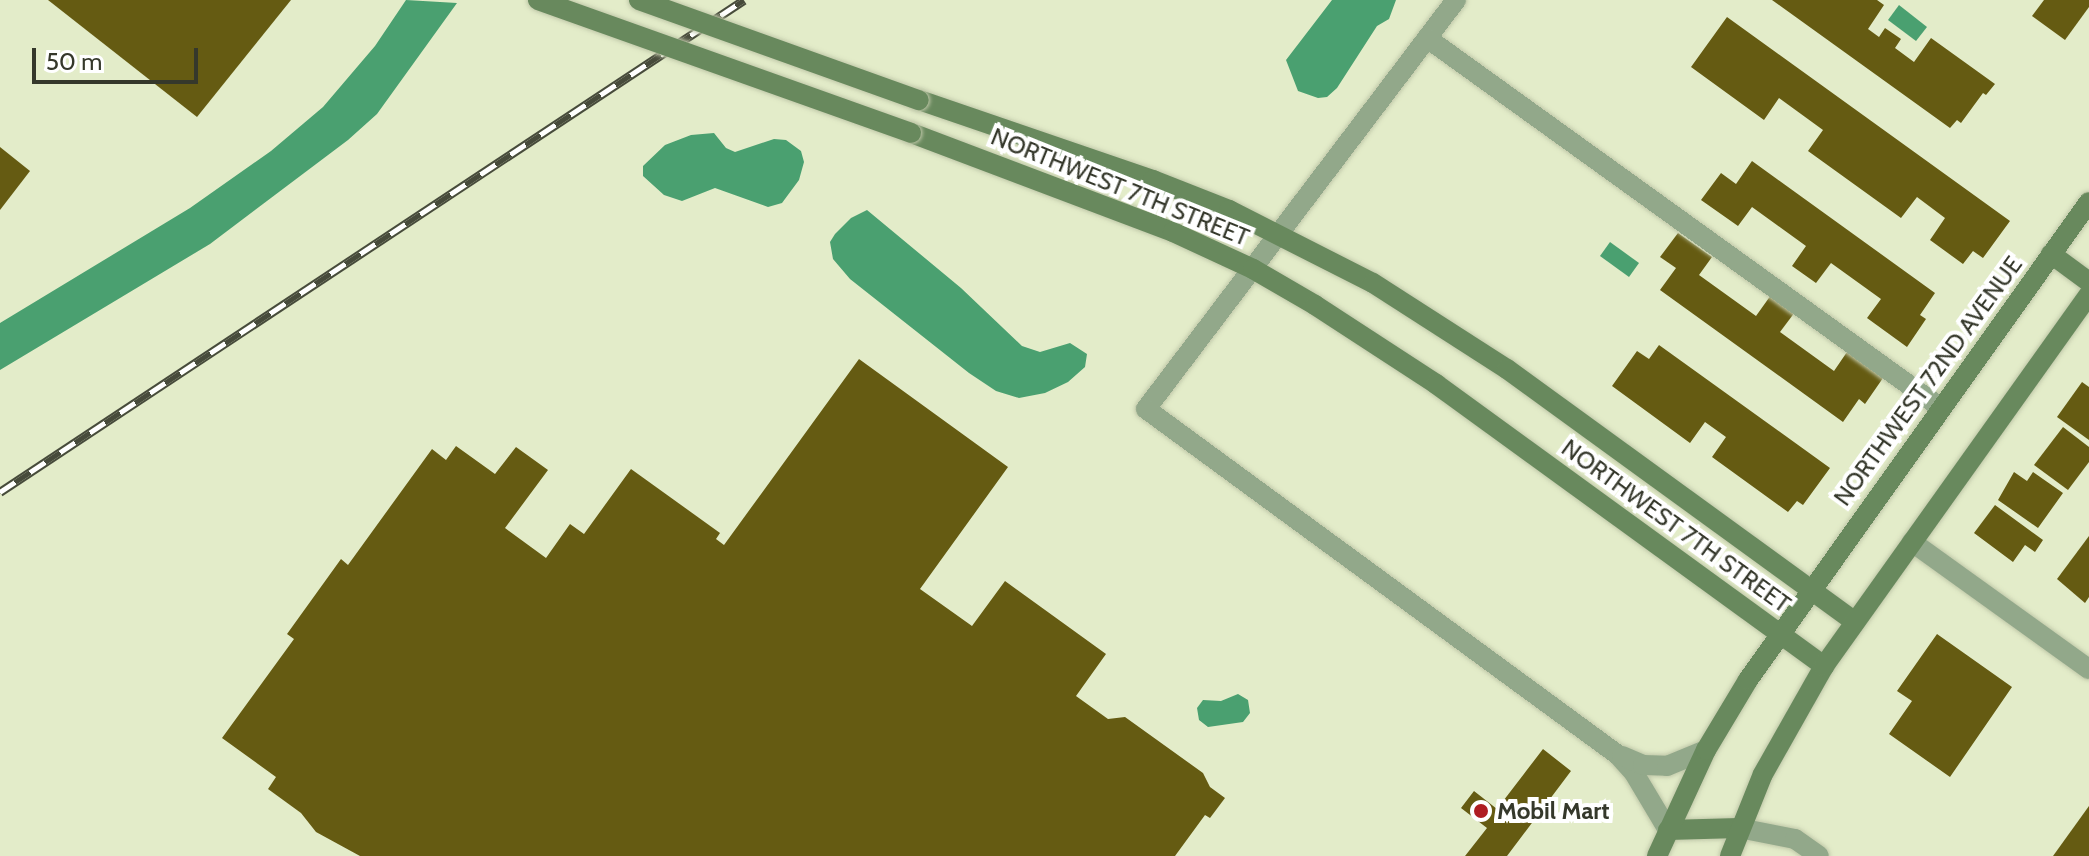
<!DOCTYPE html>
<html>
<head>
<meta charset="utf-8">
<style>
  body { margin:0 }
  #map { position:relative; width:2089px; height:856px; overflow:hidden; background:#e3ecc9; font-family:Cabin,sans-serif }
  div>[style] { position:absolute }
  .water>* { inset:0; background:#4aa070 }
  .building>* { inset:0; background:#655b12 }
  .roads { filter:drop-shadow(0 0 2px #c0c8a9) drop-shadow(0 0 2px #c0c8a9) }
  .street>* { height:20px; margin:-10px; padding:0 10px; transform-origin:10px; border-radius:10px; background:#92a88a }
  .secondary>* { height:20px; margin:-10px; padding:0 10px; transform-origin:10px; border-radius:10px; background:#68895d }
  .rail>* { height:9px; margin-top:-4.5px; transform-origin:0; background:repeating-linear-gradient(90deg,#fff 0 18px,#474b3b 0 36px); box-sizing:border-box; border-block:2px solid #474b3b }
  .bridges { filter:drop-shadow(0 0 2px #c0c8a9) drop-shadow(0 0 2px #c0c8a9) }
  .secondary-bridge>* { height:20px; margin:-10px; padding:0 10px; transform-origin:10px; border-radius:10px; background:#68895d }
  .dots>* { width:22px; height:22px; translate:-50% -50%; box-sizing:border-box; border:4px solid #fff; border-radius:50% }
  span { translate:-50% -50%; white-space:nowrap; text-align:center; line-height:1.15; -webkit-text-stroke:8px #fff; paint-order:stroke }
  .street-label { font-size:24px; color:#35382b }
  .poi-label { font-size:24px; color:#35382b; font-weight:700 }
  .left { translate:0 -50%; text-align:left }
  .scale { position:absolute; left:32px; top:48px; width:166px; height:36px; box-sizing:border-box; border:4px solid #35382b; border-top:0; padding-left:10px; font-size:24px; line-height:28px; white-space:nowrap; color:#35382b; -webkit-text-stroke:6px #fff; paint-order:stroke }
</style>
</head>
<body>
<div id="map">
  <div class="water">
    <div style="clip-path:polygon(406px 0,457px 3px,377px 114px,348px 140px,210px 244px,0 370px,0 323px,190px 208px,271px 151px,323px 107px,375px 46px)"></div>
    <div style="clip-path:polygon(1332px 0,1396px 0,1389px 19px,1377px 26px,1337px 88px,1327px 97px,1318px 98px,1298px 91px,1286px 60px)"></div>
    <div style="clip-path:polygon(1899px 5px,1927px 27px,1916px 41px,1888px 20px)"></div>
    <div style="clip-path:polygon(714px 133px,726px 148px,735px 152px,774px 139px,786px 140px,801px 151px,804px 162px,799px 180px,782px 203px,768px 207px,715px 188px,682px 201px,664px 195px,643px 176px,643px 166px,665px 145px,691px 135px)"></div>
    <div style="clip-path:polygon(867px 210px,961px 288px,1022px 346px,1040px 352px,1070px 343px,1087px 354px,1085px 367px,1068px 382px,1045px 393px,1019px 398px,996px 391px,969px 373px,850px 279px,833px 259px,830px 242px,835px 234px,851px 218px)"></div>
    <div style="clip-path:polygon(1610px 242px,1639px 263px,1629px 277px,1600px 256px)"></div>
    <div style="clip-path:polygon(1238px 694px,1248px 700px,1250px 713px,1243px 722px,1208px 727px,1199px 720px,1197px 708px,1203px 700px,1221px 701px)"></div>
  </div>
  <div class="building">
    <div style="clip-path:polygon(48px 0,291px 0,197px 117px)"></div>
    <div style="clip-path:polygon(1772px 0,1877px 0,1884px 5px,1868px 29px,1879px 37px,1885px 28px,1901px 39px,1895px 48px,1914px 62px,1931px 38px,1995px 84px,1986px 95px,1983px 93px,1961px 123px,1957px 120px,1950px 128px)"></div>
    <div style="clip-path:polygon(2044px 0,2089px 0,2089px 7px,2065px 40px,2032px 16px)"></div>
    <div style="clip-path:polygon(1727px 17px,2010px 221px,1983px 258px,1973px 251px,1963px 264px,1930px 240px,1945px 218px,1917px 197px,1901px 218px,1808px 151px,1823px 130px,1779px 98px,1764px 120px,1691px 67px)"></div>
    <div style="clip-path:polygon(0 147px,30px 171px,0 210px)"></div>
    <div style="clip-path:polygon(1752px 161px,1935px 293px,1920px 315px,1926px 319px,1907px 347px,1867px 318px,1881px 299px,1831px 263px,1816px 283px,1792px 266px,1806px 246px,1752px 207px,1738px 226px,1701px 200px,1721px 173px,1736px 184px)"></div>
    <div style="clip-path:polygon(1678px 233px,1712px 257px,1699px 275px,1756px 316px,1771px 295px,1795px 312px,1780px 332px,1834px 371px,1847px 352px,1883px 378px,1865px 404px,1859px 399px,1843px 422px,1660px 290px,1676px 268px,1660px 257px)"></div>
    <div style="clip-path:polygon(1659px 345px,1830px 468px,1803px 505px,1797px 501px,1788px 512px,1712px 457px,1726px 437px,1705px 422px,1690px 443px,1612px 386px,1637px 351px,1649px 359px)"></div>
    <div style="clip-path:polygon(859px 359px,1008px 467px,920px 589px,972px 626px,1005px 581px,1106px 654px,1076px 696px,1108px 719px,1125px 717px,1203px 773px,1210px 787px,1225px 798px,1210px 818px,1205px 815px,1175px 856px,360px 856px,316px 832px,301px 813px,268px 789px,276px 777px,222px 738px,294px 639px,287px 634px,341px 559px,348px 565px,432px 449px,446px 460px,456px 446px,495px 474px,516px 447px,548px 470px,505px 528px,546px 558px,570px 524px,584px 534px,631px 469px,720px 533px,716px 539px,724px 545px)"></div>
    <div style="clip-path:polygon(2082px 382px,2089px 387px,2089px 440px,2057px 417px)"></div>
    <div style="clip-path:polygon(2063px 427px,2089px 447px,2089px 462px,2068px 490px,2034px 465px)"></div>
    <div style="clip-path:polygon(2014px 472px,2027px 481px,2033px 472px,2063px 493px,2038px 528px,1998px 500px)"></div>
    <div style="clip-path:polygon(1995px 505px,2043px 540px,2035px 552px,2025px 545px,2013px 562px,1974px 533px)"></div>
    <div style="clip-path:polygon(2089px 536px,2089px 597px,2085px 603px,2057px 579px)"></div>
    <div style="clip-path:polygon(1937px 634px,2012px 687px,1950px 777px,1889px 734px,1912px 701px,1897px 691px)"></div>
    <div style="clip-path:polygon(1543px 749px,1571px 771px,1507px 856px,1465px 856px,1487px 828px,1461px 808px,1474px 791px,1497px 809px)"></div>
    <div style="clip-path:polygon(2089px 806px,2089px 856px,2053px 856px)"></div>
  </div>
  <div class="roads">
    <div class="street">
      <div style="left:1456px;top:0;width:513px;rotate:127.16deg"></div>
      <div style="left:1146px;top:409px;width:585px;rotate:36.24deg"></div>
      <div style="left:1618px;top:755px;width:24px;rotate:48deg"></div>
      <div style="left:1634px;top:773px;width:66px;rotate:59.2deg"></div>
      <div style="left:1427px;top:38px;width:633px;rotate:35.75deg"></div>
      <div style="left:1912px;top:542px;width:218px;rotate:35.7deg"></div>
      <div style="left:1622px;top:756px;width:23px;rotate:23deg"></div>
      <div style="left:1643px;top:765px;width:24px;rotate:2deg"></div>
      <div style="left:1667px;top:766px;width:42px;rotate:-22.3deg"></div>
      <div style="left:1739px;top:828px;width:57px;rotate:11.1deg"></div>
      <div style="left:1795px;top:839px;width:29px;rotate:35deg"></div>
    </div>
    <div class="secondary">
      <div style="left:919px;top:100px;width:247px;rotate:18.9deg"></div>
      <div style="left:1153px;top:180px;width:82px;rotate:21.5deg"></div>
      <div style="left:1229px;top:210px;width:161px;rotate:26.9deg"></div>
      <div style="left:1373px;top:283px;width:159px;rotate:32.7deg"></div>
      <div style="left:1507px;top:369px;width:430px;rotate:36deg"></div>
      <div style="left:911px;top:133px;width:280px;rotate:20.7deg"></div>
      <div style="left:1173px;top:232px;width:88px;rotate:24.8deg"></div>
      <div style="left:1253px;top:269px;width:72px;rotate:30.1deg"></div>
      <div style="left:1315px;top:305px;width:145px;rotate:33.1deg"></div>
      <div style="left:1436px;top:384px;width:480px;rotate:36deg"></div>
      <div style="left:2051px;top:254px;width:47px;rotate:36.4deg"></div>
      <div style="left:1668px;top:830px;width:71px;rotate:-1.6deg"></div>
      <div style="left:1657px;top:856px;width:117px;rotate:-65.2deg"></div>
      <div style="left:1706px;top:750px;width:82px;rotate:-59deg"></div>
      <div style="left:1748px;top:680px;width:587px;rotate:-54.5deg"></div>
      <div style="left:1730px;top:856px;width:88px;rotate:-68.1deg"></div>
      <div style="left:1763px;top:774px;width:124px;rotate:-60.5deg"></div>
      <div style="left:1824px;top:666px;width:456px;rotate:-54.5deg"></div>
    </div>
  </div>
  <div class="rail">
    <div style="left:0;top:492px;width:892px;rotate:-33.48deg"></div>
  </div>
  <div class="bridges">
    <div class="secondary-bridge">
      <div style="left:538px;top:0;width:396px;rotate:19.6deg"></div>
      <div style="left:639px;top:0;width:297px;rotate:19.7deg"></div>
    </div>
  </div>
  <div class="dots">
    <div style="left:1481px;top:811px;background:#af1d22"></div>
  </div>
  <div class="street-label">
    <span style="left:1120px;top:187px;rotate:22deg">NORTHWEST 7TH STREET</span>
    <span style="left:1928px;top:381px;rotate:-54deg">NORTHWEST 72ND AVENUE</span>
    <span style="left:1676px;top:526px;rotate:36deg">NORTHWEST 7TH STREET</span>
  </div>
  <div class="poi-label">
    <span class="left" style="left:1497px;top:811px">Mobil Mart</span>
  </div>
  <div class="scale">50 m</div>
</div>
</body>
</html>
